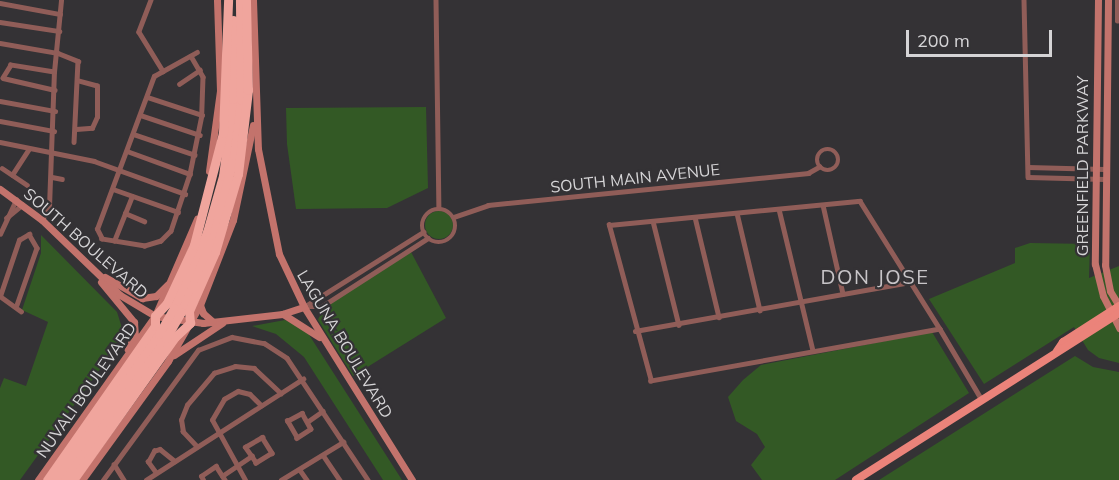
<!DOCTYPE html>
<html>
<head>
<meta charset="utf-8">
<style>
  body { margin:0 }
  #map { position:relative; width:1119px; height:480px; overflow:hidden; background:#343235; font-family:Mulish,sans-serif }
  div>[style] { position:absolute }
  .green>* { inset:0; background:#335925 }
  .round { border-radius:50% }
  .street>* { height:4.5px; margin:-2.25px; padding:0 2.25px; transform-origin:2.25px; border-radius:2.25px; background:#905d58 }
  .street>.ring { margin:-2.25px; padding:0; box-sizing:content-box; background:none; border:4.5px solid #905d58; border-radius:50% }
  .secondary>* { height:7px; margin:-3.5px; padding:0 3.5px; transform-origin:3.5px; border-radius:3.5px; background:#c3736c }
  .primary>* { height:8px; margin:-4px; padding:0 4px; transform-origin:4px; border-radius:4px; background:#eb837a }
  .highway>* { height:9px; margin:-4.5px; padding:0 4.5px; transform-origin:4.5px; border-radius:4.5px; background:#f0a59d }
  .highway-bridge>* { height:9px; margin:-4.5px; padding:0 4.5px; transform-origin:4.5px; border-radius:4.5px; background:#f0a59d }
  span { translate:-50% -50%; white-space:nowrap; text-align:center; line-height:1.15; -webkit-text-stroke:4.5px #343235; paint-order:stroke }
  .street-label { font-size:16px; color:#d5d4d6 }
  .quarter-label { font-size:20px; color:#c8c5c8; letter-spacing:1.5px }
  .scale { position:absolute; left:906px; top:30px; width:146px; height:27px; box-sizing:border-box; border:3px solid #d5d4d6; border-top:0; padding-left:8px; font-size:18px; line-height:21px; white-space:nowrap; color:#d5d4d6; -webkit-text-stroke:4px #343235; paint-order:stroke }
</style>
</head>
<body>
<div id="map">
  <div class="green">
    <div style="clip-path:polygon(426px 107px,428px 188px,387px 208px,296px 209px,287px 144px,286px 108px)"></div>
    <div class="round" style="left:425px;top:211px;width:28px;height:28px"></div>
    <div style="clip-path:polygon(41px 235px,117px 312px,123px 331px,121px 340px,20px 480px,0 480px,0 388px,4px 378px,26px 386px,48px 322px,22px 310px,41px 253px)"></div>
    <div style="clip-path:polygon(1030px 243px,1090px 244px,1089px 278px,1119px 266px,1119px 363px,1099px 358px,1088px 350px,1074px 327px,984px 384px,929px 299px,1015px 263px,1015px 248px)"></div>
    <div style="clip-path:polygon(411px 252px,446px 318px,353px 376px,318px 320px,322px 309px)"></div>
    <div style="clip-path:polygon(285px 320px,306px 330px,402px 480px,383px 480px,304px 357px,276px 334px,252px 326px)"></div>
    <div style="clip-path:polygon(932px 332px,969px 393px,835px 480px,762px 480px,751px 465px,765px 447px,757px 434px,736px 421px,728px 397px,743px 380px,761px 365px)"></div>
    <div style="clip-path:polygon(1075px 356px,1093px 367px,1119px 372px,1119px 480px,879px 480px)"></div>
  </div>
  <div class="street">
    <div style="left:151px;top:0;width:34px;rotate:111deg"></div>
    <div style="left:139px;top:32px;width:46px;rotate:58.4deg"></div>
    <div style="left:436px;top:0;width:208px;rotate:89.2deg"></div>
    <div style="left:1024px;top:0;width:177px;rotate:88.7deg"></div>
    <div style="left:1028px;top:177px;width:76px;rotate:1.5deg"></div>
    <div style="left:0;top:3px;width:61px;rotate:10.4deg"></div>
    <div style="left:1117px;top:21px;width:21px;rotate:-90deg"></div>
    <div style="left:0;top:22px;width:60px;rotate:8.7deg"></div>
    <div style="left:0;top:43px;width:59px;rotate:9.8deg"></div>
    <div style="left:58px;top:53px;width:22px;rotate:22deg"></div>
    <div style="left:78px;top:61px;width:81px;rotate:92.8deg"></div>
    <div style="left:191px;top:56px;width:24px;rotate:60deg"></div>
    <div style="left:203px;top:77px;width:38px;rotate:92deg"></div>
    <div style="left:202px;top:115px;width:60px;rotate:101.5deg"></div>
    <div style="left:190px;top:174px;width:60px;rotate:108.4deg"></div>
    <div style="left:171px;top:231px;width:14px;rotate:135deg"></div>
    <div style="left:161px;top:241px;width:17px;rotate:163deg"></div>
    <div style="left:145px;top:246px;width:44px;rotate:-170.8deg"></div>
    <div style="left:102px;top:239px;width:11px;rotate:-117deg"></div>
    <div style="left:97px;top:229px;width:163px;rotate:-69.6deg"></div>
    <div style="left:154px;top:76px;width:49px;rotate:-29.2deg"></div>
    <div style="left:54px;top:72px;width:44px;rotate:-170.8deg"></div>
    <div style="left:11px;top:65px;width:15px;rotate:122deg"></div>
    <div style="left:3px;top:78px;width:53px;rotate:13deg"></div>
    <div style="left:179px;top:84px;width:25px;rotate:-34deg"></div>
    <div style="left:147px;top:97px;width:58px;rotate:18.1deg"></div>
    <div style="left:0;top:101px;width:56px;rotate:10.3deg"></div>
    <div style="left:140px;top:115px;width:63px;rotate:18.4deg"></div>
    <div style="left:0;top:121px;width:55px;rotate:10.5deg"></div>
    <div style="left:76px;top:129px;width:16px;rotate:-4deg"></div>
    <div style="left:92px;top:128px;width:12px;rotate:-66deg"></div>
    <div style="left:97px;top:117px;width:31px;rotate:-90deg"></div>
    <div style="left:97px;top:86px;width:20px;rotate:-165deg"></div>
    <div style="left:133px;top:134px;width:65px;rotate:18.7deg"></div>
    <div style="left:0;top:142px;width:96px;rotate:11.4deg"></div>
    <div style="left:94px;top:161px;width:97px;rotate:19.9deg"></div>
    <div class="ring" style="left:817px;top:149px;width:17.5px;height:17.5px"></div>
    <div style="left:127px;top:151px;width:67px;rotate:20.1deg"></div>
    <div style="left:1028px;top:167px;width:76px;rotate:1.5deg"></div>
    <div style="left:2px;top:168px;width:30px;rotate:34deg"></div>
    <div style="left:12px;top:175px;width:31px;rotate:-57deg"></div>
    <div style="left:52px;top:177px;width:10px;rotate:11deg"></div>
    <div style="left:113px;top:189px;width:69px;rotate:19.5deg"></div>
    <div style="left:823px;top:205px;width:91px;rotate:77.3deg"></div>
    <div class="ring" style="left:422px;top:209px;width:29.5px;height:29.5px"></div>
    <div style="left:779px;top:209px;width:146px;rotate:76.5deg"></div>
    <div style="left:125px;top:213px;width:21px;rotate:23deg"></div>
    <div style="left:737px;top:213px;width:100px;rotate:76.7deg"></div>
    <div style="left:454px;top:217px;width:36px;rotate:-19deg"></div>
    <div style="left:488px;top:205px;width:322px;rotate:-5.7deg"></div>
    <div style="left:808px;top:173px;width:13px;rotate:-29deg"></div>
    <div style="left:695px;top:217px;width:103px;rotate:76.5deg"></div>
    <div style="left:6px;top:218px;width:21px;rotate:-39deg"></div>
    <div style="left:42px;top:220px;width:15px;rotate:-62deg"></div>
    <div style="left:49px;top:207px;width:135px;rotate:-87.9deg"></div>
    <div style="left:54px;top:72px;width:72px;rotate:-84.4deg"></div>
    <div style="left:653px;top:221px;width:107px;rotate:76deg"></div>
    <div style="left:0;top:234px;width:38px;rotate:-65deg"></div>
    <div style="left:114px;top:241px;width:48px;rotate:-68.2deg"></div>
    <div style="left:0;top:296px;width:59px;rotate:-71.3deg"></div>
    <div style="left:19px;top:240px;width:12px;rotate:-31deg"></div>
    <div style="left:29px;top:234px;width:16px;rotate:60deg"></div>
    <div style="left:37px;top:248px;width:60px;rotate:109.3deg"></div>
    <div style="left:0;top:296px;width:26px;rotate:36deg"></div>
    <div style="left:304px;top:307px;width:17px"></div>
    <div style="left:321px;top:307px;width:127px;rotate:-32.8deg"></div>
    <div style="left:304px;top:307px;width:141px;rotate:-32.2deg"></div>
    <div style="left:940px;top:329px;width:294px;rotate:169.8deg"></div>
    <div style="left:651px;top:381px;width:162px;rotate:-105.1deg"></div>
    <div style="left:609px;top:225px;width:252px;rotate:-5.5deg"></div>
    <div style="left:860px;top:201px;width:151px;rotate:58deg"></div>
    <div style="left:940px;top:329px;width:82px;rotate:59.4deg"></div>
    <div style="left:635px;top:331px;width:279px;rotate:-10.1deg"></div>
    <div style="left:302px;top:413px;width:18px;rotate:61deg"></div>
    <div style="left:311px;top:429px;width:17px;rotate:147deg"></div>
    <div style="left:297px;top:438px;width:20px;rotate:-120deg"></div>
    <div style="left:287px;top:421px;width:17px;rotate:-28deg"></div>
    <div style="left:307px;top:422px;width:19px;rotate:-35deg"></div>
    <div style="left:262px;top:437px;width:19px;rotate:58deg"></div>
    <div style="left:272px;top:453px;width:19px;rotate:148deg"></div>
    <div style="left:256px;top:463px;width:19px;rotate:-125deg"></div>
    <div style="left:245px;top:447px;width:20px;rotate:-30deg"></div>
    <div style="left:197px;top:447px;width:21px;rotate:-133deg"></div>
    <div style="left:183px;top:432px;width:12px;rotate:-99deg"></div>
    <div style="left:181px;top:420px;width:16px;rotate:-68deg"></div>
    <div style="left:187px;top:405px;width:42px;rotate:-49.8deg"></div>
    <div style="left:214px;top:373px;width:22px;rotate:-18deg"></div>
    <div style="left:235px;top:366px;width:19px;rotate:6deg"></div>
    <div style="left:254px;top:368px;width:37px;rotate:43deg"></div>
    <div style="left:323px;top:455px;width:30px;rotate:56deg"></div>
    <div style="left:114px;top:464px;width:19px;rotate:58deg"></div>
    <div style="left:300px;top:470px;width:12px;rotate:55deg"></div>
    <div style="left:156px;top:473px;width:14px;rotate:-126deg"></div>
    <div style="left:148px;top:462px;width:13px;rotate:-61deg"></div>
    <div style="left:154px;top:451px;width:6px;rotate:-18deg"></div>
    <div style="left:160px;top:449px;width:19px;rotate:39deg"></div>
    <div style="left:222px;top:476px;width:36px;rotate:-34deg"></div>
    <div style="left:103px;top:480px;width:161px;rotate:-53.8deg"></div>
    <div style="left:198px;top:350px;width:36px;rotate:-21deg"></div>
    <div style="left:232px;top:337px;width:33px;rotate:11deg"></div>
    <div style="left:264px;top:343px;width:27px;rotate:33deg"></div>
    <div style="left:287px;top:358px;width:146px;rotate:56.4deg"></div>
    <div style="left:146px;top:480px;width:187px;rotate:-32.8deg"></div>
    <div style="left:203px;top:480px;width:4px;rotate:-117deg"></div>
    <div style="left:201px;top:476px;width:18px;rotate:-34deg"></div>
    <div style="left:216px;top:466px;width:17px;rotate:57deg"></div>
    <div style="left:245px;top:480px;width:68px;rotate:-118.8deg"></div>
    <div style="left:212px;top:420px;width:24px;rotate:-60deg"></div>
    <div style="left:224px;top:399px;width:16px;rotate:-30deg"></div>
    <div style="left:238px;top:391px;width:12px;rotate:14deg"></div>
    <div style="left:250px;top:394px;width:16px;rotate:45deg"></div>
    <div style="left:281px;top:480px;width:73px;rotate:-31.5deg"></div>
  </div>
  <div class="secondary">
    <div style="left:253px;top:0;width:149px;rotate:88.1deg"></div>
    <div style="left:258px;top:149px;width:107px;rotate:78.7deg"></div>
    <div style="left:279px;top:254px;width:59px;rotate:64.7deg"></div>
    <div style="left:304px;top:307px;width:204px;rotate:58deg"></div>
    <div style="left:1098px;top:0;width:264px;rotate:90.7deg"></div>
    <div style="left:1095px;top:264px;width:33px;rotate:76deg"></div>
    <div style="left:1103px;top:296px;width:36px;rotate:63deg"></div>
    <div style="left:1108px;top:0;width:265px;rotate:90.6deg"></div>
    <div style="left:1105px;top:265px;width:26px;rotate:79deg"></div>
    <div style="left:1110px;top:291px;width:17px;rotate:59deg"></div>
    <div style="left:209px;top:171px;width:81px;rotate:-82.2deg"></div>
    <div style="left:220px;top:91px;width:91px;rotate:-91.9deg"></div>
    <div style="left:0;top:189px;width:52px;rotate:36.4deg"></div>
    <div style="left:42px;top:220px;width:108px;rotate:43.9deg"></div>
    <div style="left:120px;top:295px;width:41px;rotate:31deg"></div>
    <div style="left:155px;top:316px;width:49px;rotate:8.3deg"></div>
    <div style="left:203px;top:323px;width:80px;rotate:-6.5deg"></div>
    <div style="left:282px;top:314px;width:23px;rotate:-18deg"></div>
    <div style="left:105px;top:277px;width:43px;rotate:29.6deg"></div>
    <div style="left:142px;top:298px;width:14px;rotate:-8deg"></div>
    <div style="left:156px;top:296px;width:16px;rotate:-45deg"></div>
    <div style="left:101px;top:282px;width:52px;rotate:50.5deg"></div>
    <div style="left:134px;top:322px;width:13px;rotate:86deg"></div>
    <div style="left:135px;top:335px;width:16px;rotate:117deg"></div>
    <div style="left:200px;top:305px;width:9px;rotate:69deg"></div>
    <div style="left:203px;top:313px;width:13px;rotate:42deg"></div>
    <div style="left:283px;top:314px;width:43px;rotate:32.6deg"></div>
    <div style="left:174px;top:355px;width:58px;rotate:-33.7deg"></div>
    <div style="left:38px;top:480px;width:201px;rotate:-54.5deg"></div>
    <div style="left:155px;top:316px;width:106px;rotate:-66.6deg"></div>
    <div style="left:82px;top:480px;width:147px;rotate:-54.1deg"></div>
    <div style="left:168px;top:361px;width:64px;rotate:-60.3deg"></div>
    <div style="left:200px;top:305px;width:91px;rotate:-68.8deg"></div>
    <div style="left:233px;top:220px;width:97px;rotate:-78.1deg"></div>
  </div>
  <div class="primary">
    <div style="left:1057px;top:351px;width:11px;rotate:-56deg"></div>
    <div style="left:1063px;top:342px;width:67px;rotate:-32.7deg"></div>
    <div style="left:856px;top:480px;width:312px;rotate:-32.4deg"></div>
  </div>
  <div class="highway">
    <div style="left:174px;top:308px;width:83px;rotate:-66.5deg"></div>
    <div style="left:207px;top:232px;width:58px;rotate:-74.1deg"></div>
    <div style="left:223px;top:176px;width:78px;rotate:-82.6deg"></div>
    <div style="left:233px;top:99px;width:79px;rotate:-90deg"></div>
    <div style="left:181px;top:312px;width:84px;rotate:-66.8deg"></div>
    <div style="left:214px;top:235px;width:82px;rotate:-76deg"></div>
    <div style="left:234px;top:155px;width:55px;rotate:-82.7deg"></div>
    <div style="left:241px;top:100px;width:100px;rotate:-90.6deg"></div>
    <div style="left:47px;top:480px;width:188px;rotate:-55deg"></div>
    <div style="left:155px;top:326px;width:10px;rotate:-90deg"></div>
    <div style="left:155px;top:316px;width:18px;rotate:-47deg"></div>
    <div style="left:167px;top:303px;width:64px;rotate:-65deg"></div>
    <div style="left:194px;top:245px;width:116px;rotate:-75.5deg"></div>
    <div style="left:223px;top:133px;width:133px;rotate:-87.8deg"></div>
    <div style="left:56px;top:480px;width:179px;rotate:-54.8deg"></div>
    <div style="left:65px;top:480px;width:174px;rotate:-54.6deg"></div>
    <div style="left:73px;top:480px;width:176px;rotate:-54.5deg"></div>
    <div style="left:175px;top:337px;width:21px;rotate:-43deg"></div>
    <div style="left:190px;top:323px;width:12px;rotate:-95deg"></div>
    <div style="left:189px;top:311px;width:64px;rotate:-66.2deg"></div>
    <div style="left:215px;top:252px;width:81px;rotate:-73.6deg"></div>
    <div style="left:238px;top:174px;width:85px;rotate:-83.2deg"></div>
    <div style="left:248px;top:90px;width:90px;rotate:-91.3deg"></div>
  </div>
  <div class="highway-bridge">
    <div style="left:159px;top:334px;width:30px;rotate:-60deg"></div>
    <div style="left:166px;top:338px;width:30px;rotate:-60deg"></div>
  </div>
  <div class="street-label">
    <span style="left:1082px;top:166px;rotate:-90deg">GREENFIELD PARKWAY</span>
    <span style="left:635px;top:178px;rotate:-6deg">SOUTH MAIN AVENUE</span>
    <span style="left:86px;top:243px;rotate:41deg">SOUTH BOULEVARD</span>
    <span style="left:345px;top:344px;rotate:59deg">LAGUNA BOULEVARD</span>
    <span style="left:86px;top:390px;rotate:-55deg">NUVALI BOULEVARD</span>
  </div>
  <div class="quarter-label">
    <span style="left:875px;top:276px">DON JOSE</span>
  </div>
  <div class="scale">200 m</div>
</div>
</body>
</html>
